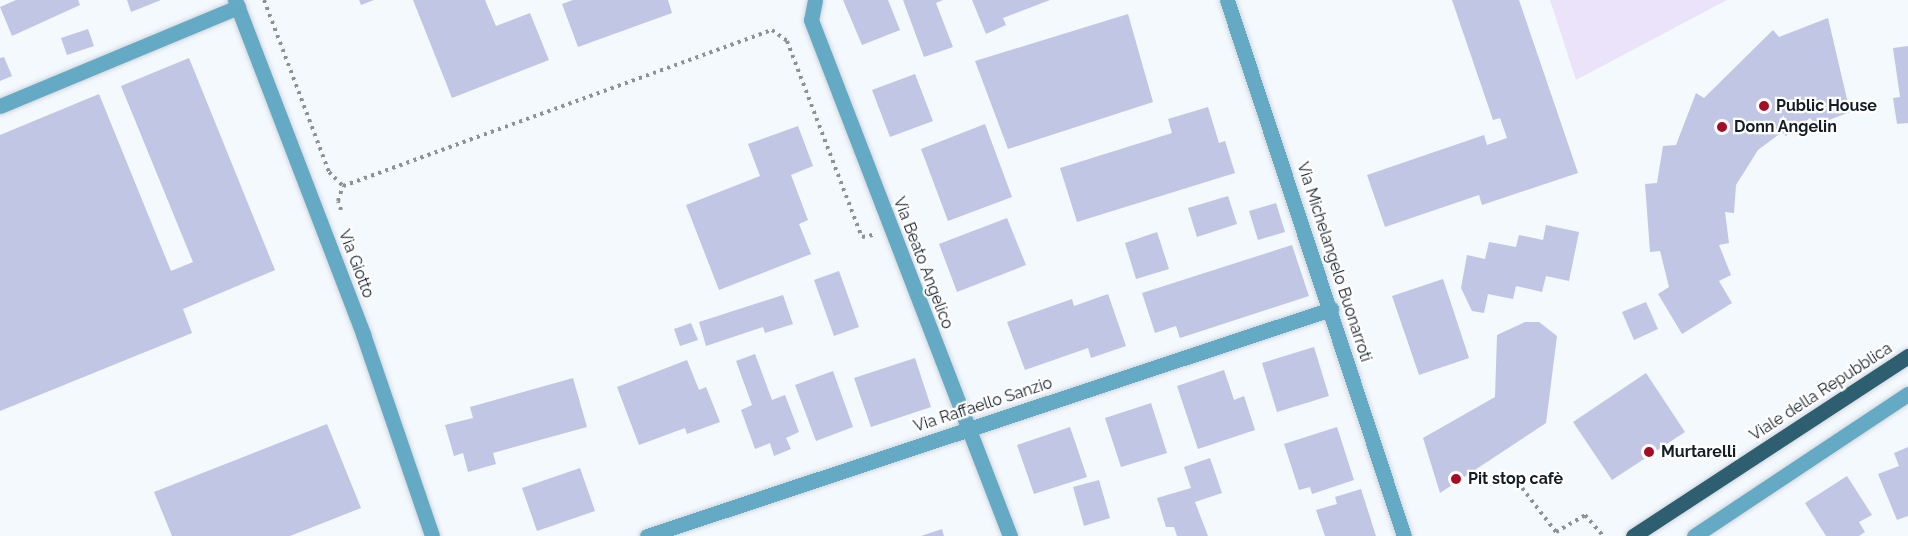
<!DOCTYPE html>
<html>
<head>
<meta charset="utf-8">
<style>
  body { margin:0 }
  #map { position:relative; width:1908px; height:536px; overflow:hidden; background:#f4f9fe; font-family:Raleway,sans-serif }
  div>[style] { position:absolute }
  .green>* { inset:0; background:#ebe3f9 }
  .building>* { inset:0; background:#c0c6e4 }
  .path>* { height:4px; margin-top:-2px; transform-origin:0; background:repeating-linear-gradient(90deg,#8b9298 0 3px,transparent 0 7.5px) }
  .roads { filter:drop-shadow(0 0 2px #d0d6db) drop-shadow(0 0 2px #d0d6db) }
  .minor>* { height:15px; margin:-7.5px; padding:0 7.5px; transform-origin:7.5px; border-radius:7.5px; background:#65aac4 }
  .primary>* { height:15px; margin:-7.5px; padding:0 7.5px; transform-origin:7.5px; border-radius:7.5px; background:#2e5f71 }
  .dots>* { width:16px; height:16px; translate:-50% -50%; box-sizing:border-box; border:3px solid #fff; border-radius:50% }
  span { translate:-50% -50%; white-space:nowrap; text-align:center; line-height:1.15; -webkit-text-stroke:4.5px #fff; paint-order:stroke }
  .poi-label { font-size:16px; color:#151d25; font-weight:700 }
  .left { translate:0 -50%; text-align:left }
  .street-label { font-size:16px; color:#151d25 }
</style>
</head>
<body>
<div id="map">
  <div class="green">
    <div style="clip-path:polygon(1550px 0,1727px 0,1576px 80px)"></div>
  </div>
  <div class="building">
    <div style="clip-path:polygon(16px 0,78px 0,80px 5px,12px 36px,0 7px)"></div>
    <div style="clip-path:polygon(127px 0,161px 0,131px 12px)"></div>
    <div style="clip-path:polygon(359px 0,374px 0,361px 5px)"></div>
    <div style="clip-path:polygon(413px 0,485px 0,496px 26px,530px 13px,549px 60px,452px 98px)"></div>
    <div style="clip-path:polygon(573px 0,668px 0,672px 13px,578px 47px,562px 4px)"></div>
    <div style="clip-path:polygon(843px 0,888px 0,900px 30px,862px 45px)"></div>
    <div style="clip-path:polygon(903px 0,943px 0,936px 3px,953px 47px,924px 57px)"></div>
    <div style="clip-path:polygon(972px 0,1050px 0,1003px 18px,1006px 25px,986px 34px)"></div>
    <div style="clip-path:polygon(1452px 0,1519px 0,1578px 173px,1482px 205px,1479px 195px,1385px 227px,1367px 175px,1484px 135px,1487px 145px,1507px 138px,1500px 118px,1493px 120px)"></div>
    <div style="clip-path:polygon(1128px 14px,1153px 102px,1008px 149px,975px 61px)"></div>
    <div style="clip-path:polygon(1828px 18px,1850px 112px,1816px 125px,1810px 118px,1786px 136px,1782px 132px,1758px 150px,1736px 185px,1734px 213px,1725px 212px,1729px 243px,1719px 245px,1731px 275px,1719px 281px,1732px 303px,1682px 334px,1658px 294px,1669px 287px,1660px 251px,1650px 252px,1645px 184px,1657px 183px,1663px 146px,1676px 145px,1696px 93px,1704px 98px,1773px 30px,1779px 37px)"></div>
    <div style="clip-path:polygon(88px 29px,94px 46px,67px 55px,61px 38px)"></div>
    <div style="clip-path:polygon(1908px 46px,1908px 123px,1897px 124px,1893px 98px,1900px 97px,1893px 48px)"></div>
    <div style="clip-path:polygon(4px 57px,12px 76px,0 81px,0 58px)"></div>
    <div style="clip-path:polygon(189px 58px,275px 270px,183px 309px,192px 333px,0 411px,0 135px,99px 94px,171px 271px,193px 262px,121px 86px)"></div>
    <div style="clip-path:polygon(915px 74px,933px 121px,890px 137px,872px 90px)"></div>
    <div style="clip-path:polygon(1208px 107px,1219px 143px,1225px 141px,1235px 173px,1077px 222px,1060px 168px,1172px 133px,1168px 119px)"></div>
    <div style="clip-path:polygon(985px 124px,1012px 197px,948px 221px,921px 149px)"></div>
    <div style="clip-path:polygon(798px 126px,813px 166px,791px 175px,808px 220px,799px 224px,811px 254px,719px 290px,686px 205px,760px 176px,748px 144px)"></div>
    <div style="clip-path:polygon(1228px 196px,1237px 224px,1197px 237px,1188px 208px)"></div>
    <div style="clip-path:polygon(1276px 203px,1285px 232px,1258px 240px,1249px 211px)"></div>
    <div style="clip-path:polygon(1007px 218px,1026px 265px,957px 292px,939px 244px)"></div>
    <div style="clip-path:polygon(1546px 225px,1579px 232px,1569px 281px,1546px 276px,1542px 292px,1516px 286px,1513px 299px,1488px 294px,1484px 313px,1472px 311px,1461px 288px,1467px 255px,1485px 259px,1489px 242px,1516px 247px,1519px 235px,1543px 240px)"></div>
    <div style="clip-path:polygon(1157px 232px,1169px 269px,1136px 279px,1125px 243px)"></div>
    <div style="clip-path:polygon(1292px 245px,1309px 296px,1180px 338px,1176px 326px,1155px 333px,1142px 293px)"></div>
    <div style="clip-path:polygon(839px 271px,859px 327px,834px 336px,814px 280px)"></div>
    <div style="clip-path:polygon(1443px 279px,1469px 358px,1419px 375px,1392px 296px)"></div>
    <div style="clip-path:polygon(1108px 294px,1126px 346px,1091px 358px,1088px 348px,1025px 370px,1007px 322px,1072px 299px,1074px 306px)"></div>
    <div style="clip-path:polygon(783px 295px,793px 324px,765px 333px,763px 327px,706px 346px,699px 322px)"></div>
    <div style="clip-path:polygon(1646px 302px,1658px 329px,1634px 340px,1622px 312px)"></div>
    <div style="clip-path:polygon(1525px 322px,1539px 322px,1557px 336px,1546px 423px,1440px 493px,1423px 438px,1495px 397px,1497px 335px)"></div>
    <div style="clip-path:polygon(691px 323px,698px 340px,680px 346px,674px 329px)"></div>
    <div style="clip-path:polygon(1314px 347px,1329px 396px,1277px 412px,1262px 363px)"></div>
    <div style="clip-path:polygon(755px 354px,772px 400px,785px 395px,799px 432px,786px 438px,791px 449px,774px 456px,770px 443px,755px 449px,741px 410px,752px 405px,736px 361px)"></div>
    <div style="clip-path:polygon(915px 358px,931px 407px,871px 427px,854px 378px)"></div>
    <div style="clip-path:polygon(687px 360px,699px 390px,706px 387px,720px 422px,687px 434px,685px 428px,639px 445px,617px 387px)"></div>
    <div style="clip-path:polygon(1224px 370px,1234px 400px,1244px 396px,1255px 430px,1198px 449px,1177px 386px)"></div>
    <div style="clip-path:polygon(833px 371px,853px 427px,816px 441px,795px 385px)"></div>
    <div style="clip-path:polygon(1646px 373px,1685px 432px,1612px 480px,1573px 422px)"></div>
    <div style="clip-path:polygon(573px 378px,587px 427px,493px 453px,496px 464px,468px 472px,463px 453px,454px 456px,445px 425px,473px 418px,470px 407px)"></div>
    <div style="clip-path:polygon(1151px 403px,1167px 453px,1121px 467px,1105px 418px)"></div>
    <div style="clip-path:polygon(327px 424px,361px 508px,290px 536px,172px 536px,154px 492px)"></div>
    <div style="clip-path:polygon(1070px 427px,1087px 477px,1034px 494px,1017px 445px)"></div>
    <div style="clip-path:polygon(1337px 427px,1354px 480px,1312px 494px,1310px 487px,1299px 490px,1284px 444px)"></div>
    <div style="clip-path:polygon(1908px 447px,1908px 516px,1897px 520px,1878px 474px,1899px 466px,1894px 453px)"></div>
    <div style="clip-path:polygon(1210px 458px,1222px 493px,1195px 502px,1208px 536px,1177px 536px,1174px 527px,1166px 527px,1157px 498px,1191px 488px,1184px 467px)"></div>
    <div style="clip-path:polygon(580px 468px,595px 511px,537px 531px,522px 488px)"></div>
    <div style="clip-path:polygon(1847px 476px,1872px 515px,1859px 522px,1865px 532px,1859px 536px,1826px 536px,1805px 503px)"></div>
    <div style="clip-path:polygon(1099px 480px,1110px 518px,1084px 526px,1073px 487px)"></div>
    <div style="clip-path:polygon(1361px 489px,1376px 536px,1325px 536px,1316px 510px,1337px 504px,1335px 497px)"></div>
    <div style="clip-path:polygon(942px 529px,944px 536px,921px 536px)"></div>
  </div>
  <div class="path">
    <div style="left:264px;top:0;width:184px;rotate:69.3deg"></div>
    <div style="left:329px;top:172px;width:20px;rotate:45deg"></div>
    <div style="left:343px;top:186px;width:456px;rotate:-20deg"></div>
    <div style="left:772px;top:30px;width:19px;rotate:36deg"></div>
    <div style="left:787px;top:41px;width:210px;rotate:69.1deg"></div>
    <div style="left:862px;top:237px;width:11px;rotate:-10deg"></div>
    <div style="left:341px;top:210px;width:9px;rotate:-108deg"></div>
    <div style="left:338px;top:201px;width:16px;rotate:-72deg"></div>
    <div style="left:1522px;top:488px;width:56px;rotate:52.3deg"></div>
    <div style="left:1556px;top:532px;width:34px;rotate:-30deg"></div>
    <div style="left:1585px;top:515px;width:28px;rotate:49deg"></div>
  </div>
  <div class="roads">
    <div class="minor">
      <div style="left:235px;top:0;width:358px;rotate:69deg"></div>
      <div style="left:363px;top:334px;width:213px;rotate:71.1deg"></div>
      <div style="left:815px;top:0;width:20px;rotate:101deg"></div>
      <div style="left:811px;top:20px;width:553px;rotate:68.91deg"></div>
      <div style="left:1227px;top:0;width:564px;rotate:71.73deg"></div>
      <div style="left:0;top:106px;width:258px;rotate:-22.6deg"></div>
      <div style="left:647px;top:536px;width:721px;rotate:-18.36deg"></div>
      <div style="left:1694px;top:536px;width:257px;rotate:-33.6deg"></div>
    </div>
    <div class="primary">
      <div style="left:1633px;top:536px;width:329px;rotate:-33.2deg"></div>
    </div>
  </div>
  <div class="dots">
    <div style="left:1764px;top:106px;background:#a60c26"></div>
    <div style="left:1722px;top:127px;background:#a60c26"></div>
    <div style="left:1649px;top:452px;background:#a60c26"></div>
    <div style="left:1456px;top:479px;background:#a60c26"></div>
  </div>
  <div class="poi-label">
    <span class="left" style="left:1776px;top:106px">Public House</span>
    <span class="left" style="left:1734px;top:127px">Donn Angelin</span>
    <span class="left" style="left:1661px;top:452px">Murtarelli</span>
    <span class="left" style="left:1468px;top:479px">Pit stop cafè</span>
  </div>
  <div class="street-label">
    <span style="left:1334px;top:262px;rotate:72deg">Via Michelangelo Buonarroti</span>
    <span style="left:923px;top:263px;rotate:69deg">Via Beato Angelico</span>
    <span style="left:356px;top:264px;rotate:69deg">Via Giotto</span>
    <span style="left:1821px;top:392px;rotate:-33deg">Viale della Repubblica</span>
    <span style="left:983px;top:405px;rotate:-18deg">Via Raffaello Sanzio</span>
  </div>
</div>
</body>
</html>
